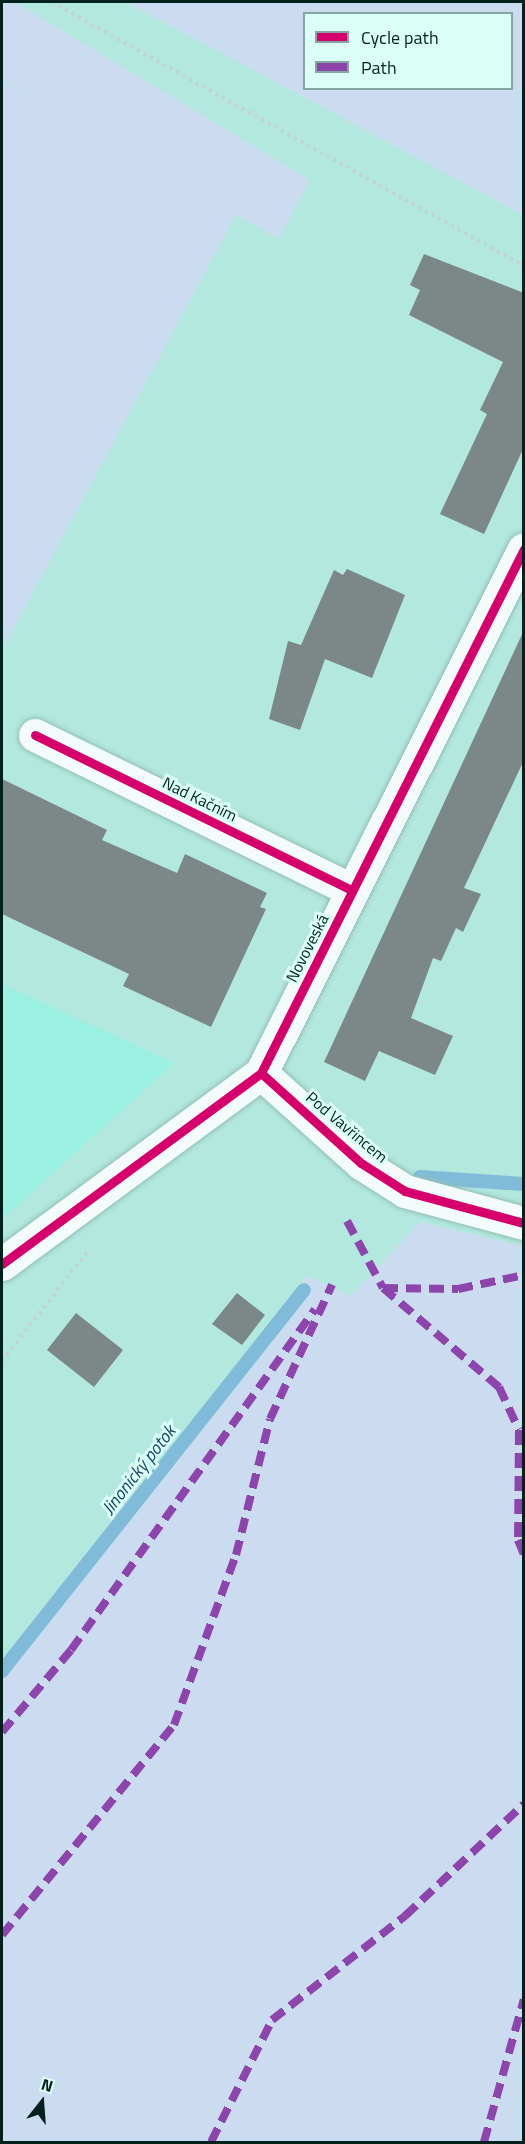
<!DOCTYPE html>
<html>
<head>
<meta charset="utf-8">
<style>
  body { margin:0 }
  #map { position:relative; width:525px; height:2144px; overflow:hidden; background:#b2e8de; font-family:"Titillium Web",sans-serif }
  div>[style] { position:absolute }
  .built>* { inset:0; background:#9af0e1 }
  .green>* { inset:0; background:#ccdcf0 }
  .stream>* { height:14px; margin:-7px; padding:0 7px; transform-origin:7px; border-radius:7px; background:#80bcd9 }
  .building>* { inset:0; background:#7c8787 }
  .path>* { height:4px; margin-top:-2px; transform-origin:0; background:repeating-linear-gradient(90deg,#c3d4d0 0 3px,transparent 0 7.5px) }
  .roads { filter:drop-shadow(0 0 2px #93beb6) drop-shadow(0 0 2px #93beb6) }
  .minor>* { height:33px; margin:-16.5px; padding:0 16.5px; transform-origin:16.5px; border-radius:16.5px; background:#f3fcfa }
  .quiet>* { height:8px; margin-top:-4px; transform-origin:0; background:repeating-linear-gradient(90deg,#8e44ad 0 15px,transparent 0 23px) }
  .cycleway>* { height:9px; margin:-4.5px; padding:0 4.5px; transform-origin:4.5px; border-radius:4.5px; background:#d6006c }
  span { translate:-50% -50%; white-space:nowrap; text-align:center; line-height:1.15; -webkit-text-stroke:6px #dbfff7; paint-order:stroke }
  .street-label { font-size:16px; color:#01211d }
  .water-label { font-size:18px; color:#164666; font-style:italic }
  .frame { position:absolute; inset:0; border:3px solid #01211d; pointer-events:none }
  .legend { position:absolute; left:303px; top:12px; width:210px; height:78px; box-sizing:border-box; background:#dbfff7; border:2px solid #84a6a0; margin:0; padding:8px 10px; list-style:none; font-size:18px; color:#01211d }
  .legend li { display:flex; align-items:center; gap:12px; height:30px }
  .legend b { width:30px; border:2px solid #84a6a0 }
  .north { position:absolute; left:12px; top:2072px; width:60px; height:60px; -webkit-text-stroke:4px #dbfff7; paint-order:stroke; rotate:17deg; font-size:16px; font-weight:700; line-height:24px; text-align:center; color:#01211d }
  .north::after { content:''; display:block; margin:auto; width:21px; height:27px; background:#01211d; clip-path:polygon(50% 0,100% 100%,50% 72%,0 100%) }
</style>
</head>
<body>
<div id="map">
  <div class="built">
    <div style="clip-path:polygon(2px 984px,174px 1063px,2px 1219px)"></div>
  </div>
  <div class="green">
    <div style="clip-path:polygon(2px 2px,15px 2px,310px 180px,279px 239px,236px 215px,2px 650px,2px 82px,30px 94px,2px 80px)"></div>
    <div style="clip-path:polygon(evenodd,126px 2px,523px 2px,523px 215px,341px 117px,126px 2px,304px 14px,512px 14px,512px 88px,304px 88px,304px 14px)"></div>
    <div style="clip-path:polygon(420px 1222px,523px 1246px,523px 2142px,2px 2142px,2px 1659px,307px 1276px,351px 1296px)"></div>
  </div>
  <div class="stream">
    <div style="left:420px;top:1177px;width:104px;rotate:3.9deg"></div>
    <div style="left:2px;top:1671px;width:486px;rotate:-51.6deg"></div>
  </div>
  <div class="building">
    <div style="clip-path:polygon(424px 254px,524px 293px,524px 447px,484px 534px,440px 514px,487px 414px,480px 410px,503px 362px,409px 315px,420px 290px,410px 285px)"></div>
    <div style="clip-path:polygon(347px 569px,405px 595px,372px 678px,325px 659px,300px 730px,269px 719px,288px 641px,301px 645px,334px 570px,343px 575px)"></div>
    <div style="clip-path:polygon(524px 630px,524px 760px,464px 888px,481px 894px,463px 932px,456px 928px,441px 961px,433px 958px,411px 1018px,453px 1036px,435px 1075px,379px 1051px,365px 1081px,324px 1062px)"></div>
    <div style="clip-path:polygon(2px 779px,107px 830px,102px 840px,177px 873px,185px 854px,267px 893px,260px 907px,266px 909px,211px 1027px,123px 986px,129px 974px,2px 914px)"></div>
    <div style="clip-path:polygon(237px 1293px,265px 1315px,242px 1345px,212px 1324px)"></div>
    <div style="clip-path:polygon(76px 1313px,123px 1350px,94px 1387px,47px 1350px)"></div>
  </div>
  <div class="path">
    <div style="left:52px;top:2px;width:541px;rotate:29.22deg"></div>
    <div style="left:2px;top:1361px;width:138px;rotate:-52.1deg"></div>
  </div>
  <div class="roads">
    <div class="minor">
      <div style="left:35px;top:735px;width:353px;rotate:26.1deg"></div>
      <div style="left:261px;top:1073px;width:135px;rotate:42deg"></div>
      <div style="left:361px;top:1163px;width:52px;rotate:32.5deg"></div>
      <div style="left:405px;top:1191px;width:123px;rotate:15.1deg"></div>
      <div style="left:2px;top:1264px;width:322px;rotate:-36.4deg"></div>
      <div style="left:261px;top:1073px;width:586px;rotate:-63.35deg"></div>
    </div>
  </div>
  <div class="quiet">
    <div style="left:347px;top:1221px;width:76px;rotate:61.8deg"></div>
    <div style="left:383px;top:1288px;width:153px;rotate:40.5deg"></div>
    <div style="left:499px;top:1387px;width:47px;rotate:65.1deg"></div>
    <div style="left:519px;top:1430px;width:110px;rotate:90.5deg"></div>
    <div style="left:518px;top:1540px;width:16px;rotate:68deg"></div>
    <div style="left:383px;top:1288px;width:75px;rotate:0.8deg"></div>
    <div style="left:458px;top:1289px;width:67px;rotate:-12deg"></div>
    <div style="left:2px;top:1732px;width:107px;rotate:-49.9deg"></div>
    <div style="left:71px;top:1650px;width:419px;rotate:-54.4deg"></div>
    <div style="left:2px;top:1935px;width:271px;rotate:-50.7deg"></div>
    <div style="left:174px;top:1725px;width:181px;rotate:-70deg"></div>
    <div style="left:236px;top:1555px;width:140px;rotate:-76deg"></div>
    <div style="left:270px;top:1419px;width:148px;rotate:-65.2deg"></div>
    <div style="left:211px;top:2142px;width:136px;rotate:-63.4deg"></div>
    <div style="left:272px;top:2020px;width:169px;rotate:-38deg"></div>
    <div style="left:405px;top:1916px;width:163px;rotate:-43.3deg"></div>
    <div style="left:484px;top:2142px;width:148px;rotate:-74.4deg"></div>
  </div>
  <div class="cycleway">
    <div style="left:35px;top:735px;width:353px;rotate:26.1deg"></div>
    <div style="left:261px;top:1073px;width:135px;rotate:42deg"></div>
    <div style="left:361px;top:1163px;width:52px;rotate:32.5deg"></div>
    <div style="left:405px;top:1191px;width:123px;rotate:15.1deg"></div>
    <div style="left:2px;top:1264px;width:322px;rotate:-36.4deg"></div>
    <div style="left:261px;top:1073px;width:586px;rotate:-63.35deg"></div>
  </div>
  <div class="street-label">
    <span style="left:200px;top:799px;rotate:26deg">Nad Kačním</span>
    <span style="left:307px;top:948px;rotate:-63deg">Novoveská</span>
    <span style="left:347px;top:1127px;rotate:40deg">Pod Vavřincem</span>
  </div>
  <div class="water-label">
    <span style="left:139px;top:1470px;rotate:-52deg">Jinonický potok</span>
  </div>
  <div class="frame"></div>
  <ul class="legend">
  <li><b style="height:8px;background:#d6006c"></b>Cycle path</li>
  <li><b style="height:8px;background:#8e44ad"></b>Path</li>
  </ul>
  <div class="north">N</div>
</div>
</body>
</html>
